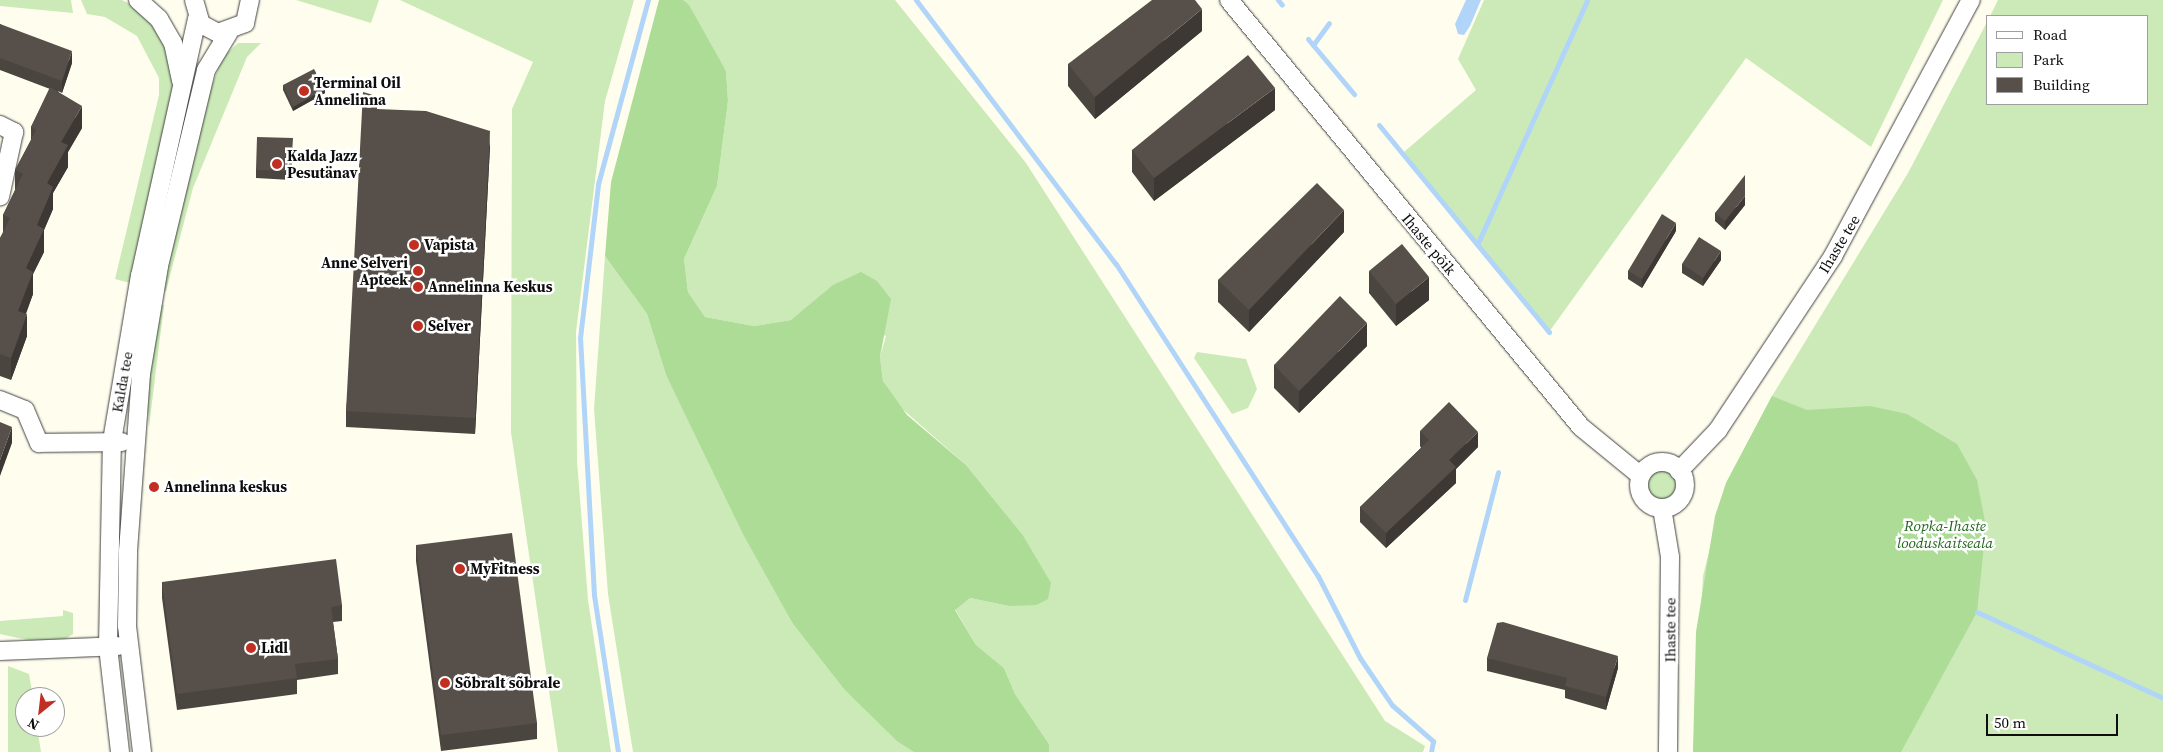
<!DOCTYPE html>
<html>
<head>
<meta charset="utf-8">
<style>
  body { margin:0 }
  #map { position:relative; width:2163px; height:752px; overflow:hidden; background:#fffeee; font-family:"Source Serif 4",serif }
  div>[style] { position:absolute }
  .green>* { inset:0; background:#cbeab7 }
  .round { border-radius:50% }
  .forest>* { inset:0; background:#acdc96 }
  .water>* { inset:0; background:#b1d5f8 }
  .stream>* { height:5px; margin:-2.5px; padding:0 2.5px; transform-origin:2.5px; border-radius:2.5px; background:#b1d5f8 }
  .roads { filter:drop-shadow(0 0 1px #414141) drop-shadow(0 0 1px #414141) }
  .minor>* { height:18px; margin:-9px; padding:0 9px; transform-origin:9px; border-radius:9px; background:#fff }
  .minor>.ring { margin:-9px; padding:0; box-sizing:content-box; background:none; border:18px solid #fff; border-radius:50% }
  .wall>* { inset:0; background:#4b4540 }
  .shaded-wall>* { inset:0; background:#3d3834 }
  .building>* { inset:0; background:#57504a }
  .dots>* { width:14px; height:14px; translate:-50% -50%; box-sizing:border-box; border:2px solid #fff; border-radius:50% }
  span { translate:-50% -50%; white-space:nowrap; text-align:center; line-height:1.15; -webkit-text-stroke:5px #fff; paint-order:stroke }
  .poi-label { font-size:15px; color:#0e0e0e; font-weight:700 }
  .left { translate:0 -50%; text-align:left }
  .right { translate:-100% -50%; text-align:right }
  .street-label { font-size:15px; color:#0e0e0e }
  .park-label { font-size:15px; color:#22671c; font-style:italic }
  .legend { position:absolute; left:1986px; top:15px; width:162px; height:90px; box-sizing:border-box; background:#fff; border:1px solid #9f9f9f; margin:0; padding:6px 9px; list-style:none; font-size:15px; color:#0e0e0e }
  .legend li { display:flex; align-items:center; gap:10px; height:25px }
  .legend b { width:25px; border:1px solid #9f9f9f }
  .north { position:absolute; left:15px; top:687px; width:50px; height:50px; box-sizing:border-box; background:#fff; border:1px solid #9f9f9f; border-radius:50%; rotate:209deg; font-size:14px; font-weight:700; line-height:20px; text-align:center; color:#0e0e0e }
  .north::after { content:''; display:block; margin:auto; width:18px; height:22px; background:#c12e22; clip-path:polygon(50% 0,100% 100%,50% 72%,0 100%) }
  .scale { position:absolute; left:1986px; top:714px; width:132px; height:22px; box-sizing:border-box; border:2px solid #0e0e0e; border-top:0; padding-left:6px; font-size:15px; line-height:18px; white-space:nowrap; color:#0e0e0e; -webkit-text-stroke:4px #fff; paint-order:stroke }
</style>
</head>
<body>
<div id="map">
  <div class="green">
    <div style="clip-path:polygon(0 0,71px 0,73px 13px,0 6px)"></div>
    <div style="clip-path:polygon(81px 0,122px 0,134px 6px,151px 21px,165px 44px,175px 81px,130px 283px,115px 279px,159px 95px,159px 78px,137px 36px,105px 17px,87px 14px)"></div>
    <div style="clip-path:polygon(296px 0,379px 0,371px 23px)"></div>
    <div style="clip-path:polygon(400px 0,634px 0,605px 101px,576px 332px,577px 461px,588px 600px,611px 752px,558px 752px,511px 432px,512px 109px,533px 62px)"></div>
    <div style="clip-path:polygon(683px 0,895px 0,1026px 163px,1385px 721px,1425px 746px,1423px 752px,1049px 752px,1049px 744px,1015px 694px,1004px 668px,976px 645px,955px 609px,970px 598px,1009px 606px,1022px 534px,966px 465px,899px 406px,883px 381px,880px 357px,886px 336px,811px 305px,791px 320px,754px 326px,705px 317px,688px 292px,684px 259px,717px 186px,728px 101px,726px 71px)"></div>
    <div style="clip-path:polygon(1484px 0,1943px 0,1871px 147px,1746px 58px,1549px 332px,1404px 152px,1476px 90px,1458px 59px)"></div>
    <div style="clip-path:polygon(1998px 0,2163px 0,2163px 752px,1693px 752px,1703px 576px,1726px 483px,1772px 396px,1908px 173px,1987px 22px,1987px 104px,2147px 104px,2147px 16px,1990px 16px)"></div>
    <div style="clip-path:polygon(238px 43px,261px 43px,247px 57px,193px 188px,166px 291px,160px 292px,209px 94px,222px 58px)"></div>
    <div style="clip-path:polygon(605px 256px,647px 314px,666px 375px,793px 624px,843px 688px,914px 752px,633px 752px,608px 594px,594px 409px)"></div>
    <div style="clip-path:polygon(158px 304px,164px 305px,149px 427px,146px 384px)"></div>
    <div style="clip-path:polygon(1197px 352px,1246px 359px,1257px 389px,1248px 408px,1232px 414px,1194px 358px)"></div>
    <div class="round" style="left:1644px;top:468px;width:34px;height:34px"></div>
    <div style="clip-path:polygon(63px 610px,73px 613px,73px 634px,61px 642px,41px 643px,0 634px,0 621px,63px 616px)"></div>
    <div style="clip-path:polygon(8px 666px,29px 674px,33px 697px,25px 697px,25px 727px,37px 727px,41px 752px,8px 752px)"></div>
  </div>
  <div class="forest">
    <div style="clip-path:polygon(659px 0,683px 0,689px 5px,726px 71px,728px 101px,717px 186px,684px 259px,688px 292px,705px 317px,754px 326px,791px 320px,833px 285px,861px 272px,877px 281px,891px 299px,880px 357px,883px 381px,907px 415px,966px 465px,1022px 534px,1051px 583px,1048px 599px,1036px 605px,1009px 606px,970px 598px,955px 610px,976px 645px,1004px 668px,1015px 694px,1049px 744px,1049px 752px,914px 752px,897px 741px,843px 688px,793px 624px,743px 534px,666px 375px,647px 314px,605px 256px,611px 182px)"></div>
    <div style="clip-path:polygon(1772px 396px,1807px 410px,1870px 406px,1907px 414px,1957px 444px,1977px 480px,1986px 527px,1977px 612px,1901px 752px,1693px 752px,1696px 632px,1715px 516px,1726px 483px)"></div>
  </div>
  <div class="water">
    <div style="clip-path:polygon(1466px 0,1481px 0,1470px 26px,1464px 35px,1458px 34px,1455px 24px)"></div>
  </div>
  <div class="stream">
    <div style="left:916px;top:0;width:331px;rotate:52.9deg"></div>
    <div style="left:1116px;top:264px;width:372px;rotate:57.1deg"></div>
    <div style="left:1318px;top:576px;width:92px;rotate:62.9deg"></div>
    <div style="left:1360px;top:658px;width:57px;rotate:55.8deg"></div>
    <div style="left:1392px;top:705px;width:55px;rotate:41.3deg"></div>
    <div style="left:1433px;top:741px;width:11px;rotate:100deg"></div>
    <div style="left:1278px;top:0;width:6px;rotate:51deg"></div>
    <div style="left:1308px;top:39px;width:72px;rotate:50.1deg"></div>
    <div style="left:1313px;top:45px;width:27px;rotate:-54deg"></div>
    <div style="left:1379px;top:125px;width:268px;rotate:50.6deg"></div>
    <div style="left:1478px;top:243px;width:266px;rotate:-65.8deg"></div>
    <div style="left:1465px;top:600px;width:132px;rotate:-75.5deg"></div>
    <div style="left:1977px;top:612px;width:205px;rotate:24.8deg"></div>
    <div style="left:618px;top:752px;width:159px;rotate:-98.7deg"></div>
    <div style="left:594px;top:595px;width:257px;rotate:-93.1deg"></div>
    <div style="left:580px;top:338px;width:155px;rotate:-83.3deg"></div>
    <div style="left:598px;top:184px;width:191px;rotate:-74.8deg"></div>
  </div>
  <div class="roads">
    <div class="minor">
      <div style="left:138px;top:0;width:28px;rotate:42deg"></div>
      <div style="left:159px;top:19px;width:28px;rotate:60deg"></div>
      <div style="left:173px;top:43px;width:39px;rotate:78deg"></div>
      <div style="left:194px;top:0;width:25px;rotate:74deg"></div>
      <div style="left:201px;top:24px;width:19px;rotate:28deg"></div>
      <div style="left:218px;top:33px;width:29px;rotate:-20deg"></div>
      <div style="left:245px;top:23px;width:24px;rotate:-78deg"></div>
      <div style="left:1229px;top:0;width:553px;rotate:50.5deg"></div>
      <div style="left:1581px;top:427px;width:77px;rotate:39.2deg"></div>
      <div style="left:0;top:125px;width:16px;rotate:27deg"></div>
      <div style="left:14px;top:132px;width:66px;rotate:102.2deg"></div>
      <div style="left:0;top:400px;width:27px;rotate:22deg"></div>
      <div style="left:25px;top:410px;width:36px;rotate:67deg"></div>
      <div style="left:39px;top:443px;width:83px;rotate:-0.7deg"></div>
      <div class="ring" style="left:1639px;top:462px;width:28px;height:28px"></div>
      <div style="left:1679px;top:471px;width:57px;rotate:-46.4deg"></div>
      <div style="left:1718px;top:430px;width:209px;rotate:-56.5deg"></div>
      <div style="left:1833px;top:256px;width:291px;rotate:-61.7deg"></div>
      <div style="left:1662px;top:508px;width:50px;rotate:80.7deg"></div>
      <div style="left:1670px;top:557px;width:195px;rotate:90.6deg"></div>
      <div style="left:0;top:651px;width:118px;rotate:-2.4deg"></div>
      <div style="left:120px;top:752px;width:107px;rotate:-96.5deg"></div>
      <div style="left:108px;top:646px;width:205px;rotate:-88.9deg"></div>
      <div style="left:112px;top:441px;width:167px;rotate:-80.4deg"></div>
      <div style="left:140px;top:276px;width:264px;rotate:-77.5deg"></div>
      <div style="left:142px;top:752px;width:127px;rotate:-96.8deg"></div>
      <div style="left:127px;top:626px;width:75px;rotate:-89.2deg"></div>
      <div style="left:128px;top:551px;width:177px;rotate:-85.8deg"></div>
      <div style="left:141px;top:374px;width:109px;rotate:-80.5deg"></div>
      <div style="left:159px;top:266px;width:202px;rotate:-76.5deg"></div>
      <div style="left:206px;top:70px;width:44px;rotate:-58.8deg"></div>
    </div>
  </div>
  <div class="wall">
    <div style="clip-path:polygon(0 24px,72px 63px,62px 93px,58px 91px,82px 128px,68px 152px,68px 167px,53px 193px,53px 209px,44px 230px,44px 252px,33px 274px,33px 294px,26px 314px,27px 336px,11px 380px,0 376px,0 238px,3px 233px,3px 215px,15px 190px,15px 170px,31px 141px,31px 127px,50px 89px,0 70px)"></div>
    <div style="clip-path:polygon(1202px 31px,1095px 119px,1068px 86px,1068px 64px)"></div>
    <div style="clip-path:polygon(283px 85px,325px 93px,293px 111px,283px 90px)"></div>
    <div style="clip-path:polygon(377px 109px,490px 146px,475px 434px,346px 427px,346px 411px)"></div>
    <div style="clip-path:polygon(1275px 110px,1154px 201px,1132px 172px,1132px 150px)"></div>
    <div style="clip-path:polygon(293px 147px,291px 180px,256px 178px,256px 170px)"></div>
    <div style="clip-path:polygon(1745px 205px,1725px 230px,1715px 221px,1715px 213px)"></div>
    <div style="clip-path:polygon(1676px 231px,1642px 288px,1628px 279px,1628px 271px)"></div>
    <div style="clip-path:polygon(1344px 232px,1249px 332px,1218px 302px,1218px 280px)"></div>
    <div style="clip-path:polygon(1721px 260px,1703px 286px,1682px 273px,1682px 264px)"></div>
    <div style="clip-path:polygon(1369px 271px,1429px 300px,1396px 326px,1369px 293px)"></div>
    <div style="clip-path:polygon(1367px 346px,1299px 413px,1274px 388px,1274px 365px)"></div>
    <div style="clip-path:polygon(1420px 431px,1478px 447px,1456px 469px,1456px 483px,1386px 548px,1360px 522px,1360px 507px,1421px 448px,1420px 446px)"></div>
    <div style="clip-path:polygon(416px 545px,537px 723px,537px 739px,441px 751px,416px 561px)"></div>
    <div style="clip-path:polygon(162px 582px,342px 605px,342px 621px,333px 622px,338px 659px,338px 674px,297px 680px,297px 694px,177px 710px,162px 598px)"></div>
    <div style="clip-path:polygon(1487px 658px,1618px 668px,1606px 710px,1565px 698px,1565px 690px,1487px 671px)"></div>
  </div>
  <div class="shaded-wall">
    <div style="clip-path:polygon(1202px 9px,1202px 31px,1095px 119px,1095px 97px)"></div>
    <div style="clip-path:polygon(72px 51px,72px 63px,62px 93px,62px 81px)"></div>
    <div style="clip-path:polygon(1275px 88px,1275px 110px,1154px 201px,1154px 178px)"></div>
    <div style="clip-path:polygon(325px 89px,325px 93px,293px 111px,293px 107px)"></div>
    <div style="clip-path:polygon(82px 106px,82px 128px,68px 152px,68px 167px,53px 193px,53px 209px,44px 230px,44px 252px,33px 274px,33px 294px,18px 333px,18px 311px,26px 268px,37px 225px,47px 183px,61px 142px)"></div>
    <div style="clip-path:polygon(490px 131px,490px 146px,475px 434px,475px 418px)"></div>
    <div style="clip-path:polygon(1745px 196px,1745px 205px,1725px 230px,1725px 221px)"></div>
    <div style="clip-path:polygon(1344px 210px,1344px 232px,1249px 332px,1249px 310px)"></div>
    <div style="clip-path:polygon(1676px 223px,1676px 231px,1642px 288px,1642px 279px)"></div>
    <div style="clip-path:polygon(1721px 251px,1721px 260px,1703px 286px,1703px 278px)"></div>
    <div style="clip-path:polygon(1429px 277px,1429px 300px,1396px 326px,1396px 304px)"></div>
    <div style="clip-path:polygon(27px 314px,27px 336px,11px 380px,11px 358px)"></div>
    <div style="clip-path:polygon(1367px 323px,1367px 346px,1299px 413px,1299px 391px)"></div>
    <div style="clip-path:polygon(12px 427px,12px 443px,0 476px,0 460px)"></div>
    <div style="clip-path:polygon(1478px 432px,1478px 447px,1456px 469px,1456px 483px,1386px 548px,1386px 533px,1449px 460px)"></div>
    <div style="clip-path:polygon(1618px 656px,1618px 668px,1606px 710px,1606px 697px)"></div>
  </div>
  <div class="building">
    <div style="clip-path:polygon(1152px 0,1195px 0,1202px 9px,1095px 97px,1068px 64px)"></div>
    <div style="clip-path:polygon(0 24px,72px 51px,62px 81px,0 58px)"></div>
    <div style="clip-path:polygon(1248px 55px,1275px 88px,1154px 178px,1132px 150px)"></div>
    <div style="clip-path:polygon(314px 69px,325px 89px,293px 107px,283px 85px)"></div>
    <div style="clip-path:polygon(50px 87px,82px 106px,61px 142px,68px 145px,47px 183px,53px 187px,37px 225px,44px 229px,26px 268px,33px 272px,18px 311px,27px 314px,11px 358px,0 354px,0 238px,10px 218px,3px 215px,23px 174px,15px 170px,36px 130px,31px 127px)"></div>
    <div style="clip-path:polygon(363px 92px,377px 96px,377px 109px,426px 111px,490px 131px,475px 418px,346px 411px)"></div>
    <div style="clip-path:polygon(257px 137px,293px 138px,291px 171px,256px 170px)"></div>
    <div style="clip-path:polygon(1745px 175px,1745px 196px,1725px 221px,1715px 213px)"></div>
    <div style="clip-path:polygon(1317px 183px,1344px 210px,1249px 310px,1218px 280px)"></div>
    <div style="clip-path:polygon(1662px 214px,1676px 223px,1642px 279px,1628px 271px)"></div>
    <div style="clip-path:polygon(1699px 237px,1721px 251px,1703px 278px,1682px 264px)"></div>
    <div style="clip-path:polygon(1402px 244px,1429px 277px,1396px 304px,1369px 271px)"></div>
    <div style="clip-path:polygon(1340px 296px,1367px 323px,1299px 391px,1274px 365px)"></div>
    <div style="clip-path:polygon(1449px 402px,1478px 432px,1449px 460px,1456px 467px,1386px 533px,1360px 507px,1429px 440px,1420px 431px)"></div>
    <div style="clip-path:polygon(0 422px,12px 427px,0 460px)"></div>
    <div style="clip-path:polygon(512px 533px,537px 723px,441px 735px,416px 545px)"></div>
    <div style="clip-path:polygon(336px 559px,342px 605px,331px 607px,338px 659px,295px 664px,297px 678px,177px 694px,162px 582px)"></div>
    <div style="clip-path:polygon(1503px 622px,1618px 656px,1606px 697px,1565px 686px,1567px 678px,1487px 658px,1497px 623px)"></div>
  </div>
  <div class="dots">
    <div style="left:304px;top:91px;background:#c12e22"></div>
    <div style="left:277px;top:164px;background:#c12e22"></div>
    <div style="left:414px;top:245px;background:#c12e22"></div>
    <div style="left:418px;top:271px;background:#c12e22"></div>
    <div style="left:418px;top:287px;background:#c12e22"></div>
    <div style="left:418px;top:326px;background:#c12e22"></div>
    <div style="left:154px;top:487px;background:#c12e22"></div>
    <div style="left:460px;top:569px;background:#c12e22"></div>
    <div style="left:251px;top:648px;background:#c12e22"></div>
    <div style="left:445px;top:683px;background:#c12e22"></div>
  </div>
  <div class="poi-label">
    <span class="left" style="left:314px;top:91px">Terminal Oil<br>Annelinna</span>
    <span class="left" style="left:287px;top:164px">Kalda Jazz<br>Pesutänav</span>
    <span class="left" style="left:424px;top:245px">Vapista</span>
    <span class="right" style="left:408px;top:271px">Anne Selveri<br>Apteek</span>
    <span class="left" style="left:428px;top:287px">Annelinna Keskus</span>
    <span class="left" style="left:428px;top:326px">Selver</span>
    <span class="left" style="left:164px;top:487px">Annelinna keskus</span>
    <span class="left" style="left:470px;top:569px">MyFitness</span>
    <span class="left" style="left:261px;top:648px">Lidl</span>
    <span class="left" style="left:455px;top:683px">Sõbralt sõbrale</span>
  </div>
  <div class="street-label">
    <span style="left:1429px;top:244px;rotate:50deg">Ihaste põik</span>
    <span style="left:1839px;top:244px;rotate:-59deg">Ihaste tee</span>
    <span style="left:122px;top:382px;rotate:-80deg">Kalda tee</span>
    <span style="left:1670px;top:630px;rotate:-90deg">Ihaste tee</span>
  </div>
  <div class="park-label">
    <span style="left:1945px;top:534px">Ropka-Ihaste<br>looduskaitseala</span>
  </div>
  <ul class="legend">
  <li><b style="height:6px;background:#fff"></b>Road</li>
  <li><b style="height:14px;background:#cbeab7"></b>Park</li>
  <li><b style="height:14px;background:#57504a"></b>Building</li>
  </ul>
  <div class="north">N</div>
  <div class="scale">50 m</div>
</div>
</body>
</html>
